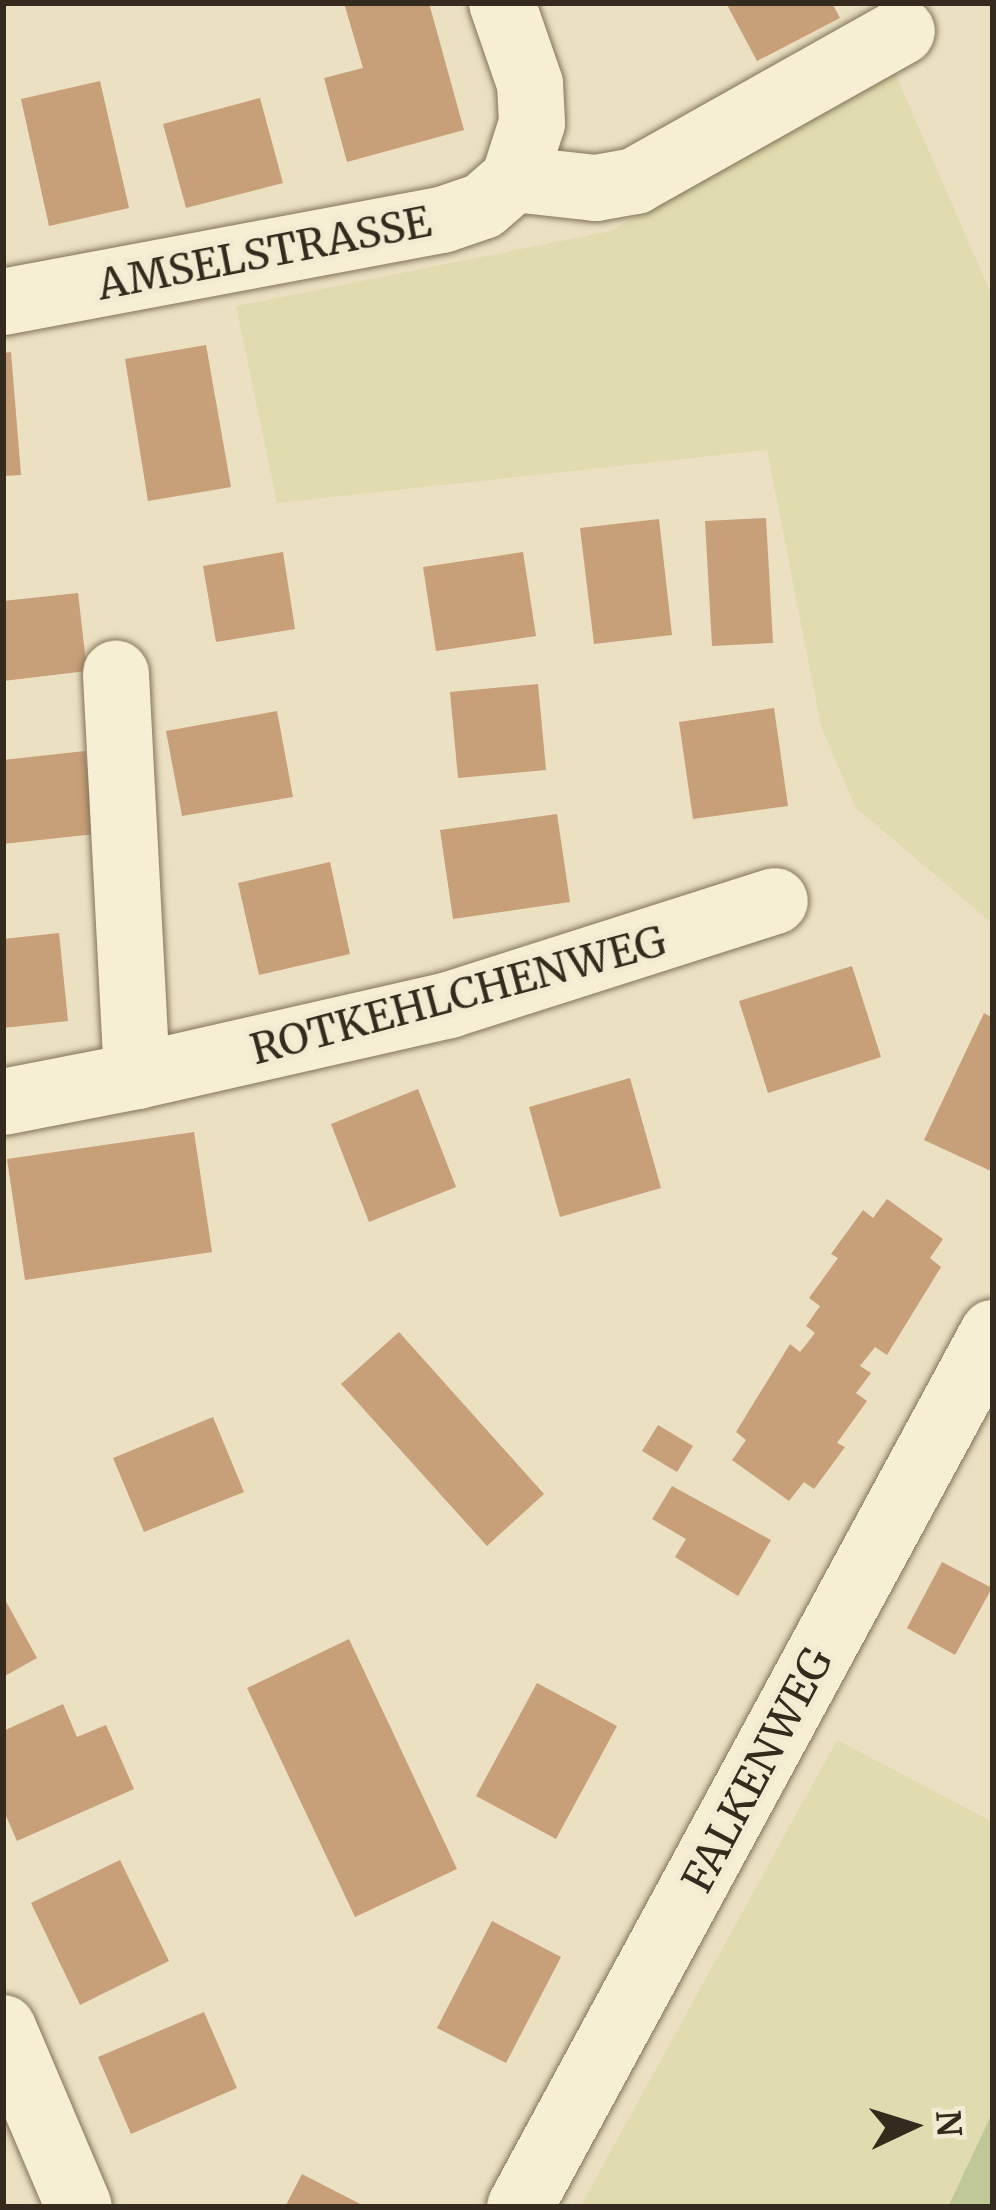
<!DOCTYPE html>
<html>
<head>
<meta charset="utf-8">
<style>
  body { margin:0 }
  #map { position:relative; width:996px; height:2210px; overflow:hidden; background:#ebe1c2; font-family:Merriweather,serif }
  div>[style] { position:absolute }
  .farmland>* { inset:0; background:#e0dcaf }
  .green>* { inset:0; background:#bfc896 }
  .building>* { inset:0; background:#c79f79 }
  .roads { filter:drop-shadow(0 0 3px #84735a) drop-shadow(0 0 3px #84735a) }
  .minor>* { height:66px; margin:-33px; padding:0 33px; transform-origin:33px; border-radius:33px; background:#f6efd4 }
  span { translate:-50% -50%; white-space:nowrap; text-align:center; line-height:1.15; -webkit-text-stroke:10px #f3ebd1; paint-order:stroke }
  .street-label { font-size:42px; color:#342a1d }
  .frame { position:absolute; inset:0; border:6px solid #342a1d; pointer-events:none }
  .north { position:absolute; left:852px; top:2066px; width:120px; height:120px; -webkit-text-stroke:9px #f3ebd1; paint-order:stroke; rotate:86deg; font-size:33px; font-weight:700; line-height:48px; text-align:center; color:#342a1d }
  .north::after { content:''; display:block; margin:auto; width:42px; height:54px; background:#342a1d; clip-path:polygon(50% 0,100% 100%,50% 72%,0 100%) }
</style>
</head>
<body>
<div id="map">
  <div class="farmland">
    <div style="clip-path:polygon(892px 66px,993px 298px,993px 924px,855px 807px,821px 726px,767px 450px,277px 503px,236px 306px,611px 231px)"></div>
    <div style="clip-path:polygon(837px 1740px,993px 1822px,993px 2111px,948px 2207px,580px 2207px)"></div>
  </div>
  <div class="green">
    <div style="clip-path:polygon(993px 2111px,993px 2207px,948px 2207px)"></div>
  </div>
  <div class="building">
    <div style="clip-path:polygon(344px 3px,429px 3px,464px 130px,347px 162px,324px 78px,363px 68px)"></div>
    <div style="clip-path:polygon(726px 3px,832px 3px,840px 18px,757px 61px)"></div>
    <div style="clip-path:polygon(100px 81px,129px 208px,49px 226px,21px 99px)"></div>
    <div style="clip-path:polygon(260px 98px,283px 183px,186px 208px,163px 124px)"></div>
    <div style="clip-path:polygon(206px 345px,231px 487px,148px 501px,125px 359px)"></div>
    <div style="clip-path:polygon(11px 352px,21px 475px,3px 476px,3px 353px)"></div>
    <div style="clip-path:polygon(766px 518px,773px 643px,712px 646px,705px 521px)"></div>
    <div style="clip-path:polygon(659px 519px,672px 635px,594px 644px,580px 528px)"></div>
    <div style="clip-path:polygon(283px 552px,295px 629px,216px 642px,203px 566px)"></div>
    <div style="clip-path:polygon(523px 552px,536px 636px,436px 651px,423px 567px)"></div>
    <div style="clip-path:polygon(78px 593px,87px 671px,3px 681px,3px 601px)"></div>
    <div style="clip-path:polygon(538px 684px,546px 770px,458px 778px,450px 692px)"></div>
    <div style="clip-path:polygon(774px 708px,788px 806px,693px 819px,679px 722px)"></div>
    <div style="clip-path:polygon(277px 711px,293px 797px,182px 816px,166px 731px)"></div>
    <div style="clip-path:polygon(85px 751px,95px 834px,3px 844px,3px 760px)"></div>
    <div style="clip-path:polygon(557px 814px,570px 902px,453px 919px,440px 830px)"></div>
    <div style="clip-path:polygon(330px 862px,350px 954px,259px 975px,238px 883px)"></div>
    <div style="clip-path:polygon(59px 933px,68px 1021px,3px 1028px,3px 939px)"></div>
    <div style="clip-path:polygon(852px 966px,881px 1057px,768px 1093px,739px 1001px)"></div>
    <div style="clip-path:polygon(984px 1013px,993px 1018px,993px 1172px,924px 1140px)"></div>
    <div style="clip-path:polygon(630px 1078px,661px 1188px,560px 1217px,529px 1107px)"></div>
    <div style="clip-path:polygon(418px 1089px,456px 1187px,369px 1222px,331px 1124px)"></div>
    <div style="clip-path:polygon(194px 1132px,212px 1252px,25px 1280px,7px 1159px)"></div>
    <div style="clip-path:polygon(887px 1199px,943px 1239px,930px 1258px,941px 1267px,887px 1355px,875px 1347px,860px 1366px,871px 1373px,856px 1393px,867px 1401px,837px 1443px,845px 1447px,814px 1489px,804px 1482px,789px 1501px,732px 1460px,746px 1440px,736px 1432px,790px 1344px,800px 1352px,815px 1333px,806px 1326px,820px 1306px,809px 1298px,838px 1258px,831px 1254px,863px 1210px,873px 1218px)"></div>
    <div style="clip-path:polygon(399px 1332px,544px 1494px,487px 1546px,341px 1384px)"></div>
    <div style="clip-path:polygon(213px 1417px,244px 1492px,144px 1532px,113px 1458px)"></div>
    <div style="clip-path:polygon(658px 1425px,693px 1446px,677px 1472px,642px 1451px)"></div>
    <div style="clip-path:polygon(672px 1486px,771px 1540px,738px 1596px,675px 1557px,686px 1539px,652px 1519px)"></div>
    <div style="clip-path:polygon(942px 1562px,992px 1588px,955px 1655px,907px 1628px)"></div>
    <div style="clip-path:polygon(3px 1596px,37px 1658px,3px 1677px)"></div>
    <div style="clip-path:polygon(349px 1639px,457px 1869px,355px 1917px,247px 1688px)"></div>
    <div style="clip-path:polygon(537px 1683px,617px 1726px,556px 1839px,476px 1796px)"></div>
    <div style="clip-path:polygon(63px 1704px,77px 1737px,106px 1725px,134px 1789px,17px 1841px,3px 1809px,3px 1731px)"></div>
    <div style="clip-path:polygon(120px 1860px,169px 1961px,80px 2005px,31px 1903px)"></div>
    <div style="clip-path:polygon(492px 1921px,561px 1957px,506px 2063px,437px 2028px)"></div>
    <div style="clip-path:polygon(204px 2012px,237px 2088px,131px 2134px,98px 2057px)"></div>
    <div style="clip-path:polygon(302px 2174px,366px 2207px,285px 2207px)"></div>
  </div>
  <div class="roads">
    <div class="minor">
      <div style="left:502px;top:3px;width:86px;rotate:70.9deg"></div>
      <div style="left:530px;top:84px;width:39px;rotate:87deg"></div>
      <div style="left:532px;top:123px;width:59px;rotate:107.8deg"></div>
      <div style="left:3px;top:302px;width:447px;rotate:-10.6deg"></div>
      <div style="left:442px;top:220px;width:43px;rotate:-18.9deg"></div>
      <div style="left:483px;top:206px;width:41px;rotate:-41.1deg"></div>
      <div style="left:514px;top:179px;width:82px;rotate:6.3deg"></div>
      <div style="left:596px;top:188px;width:40px;rotate:-10deg"></div>
      <div style="left:635px;top:181px;width:306px;rotate:-29.3deg"></div>
      <div style="left:137px;top:1076px;width:320px;rotate:-12.8deg"></div>
      <div style="left:449px;top:1005px;width:342px;rotate:-17.7deg"></div>
      <div style="left:3px;top:1102px;width:136px;rotate:-11deg"></div>
      <div style="left:137px;top:1076px;width:403px;rotate:-93deg"></div>
      <div style="left:3px;top:2028px;width:194px;rotate:67deg"></div>
      <div style="left:520px;top:2207px;width:994px;rotate:-61.58deg"></div>
    </div>
  </div>
  <div class="street-label">
    <span style="left:264px;top:253px;rotate:-11deg">AMSELSTRASSE</span>
    <span style="left:458px;top:995px;rotate:-15deg">ROTKEHLCHENWEG</span>
    <span style="left:757px;top:1770px;rotate:-62deg">FALKENWEG</span>
  </div>
  <div class="frame"></div>
  <div class="north">N</div>
</div>
</body>
</html>
